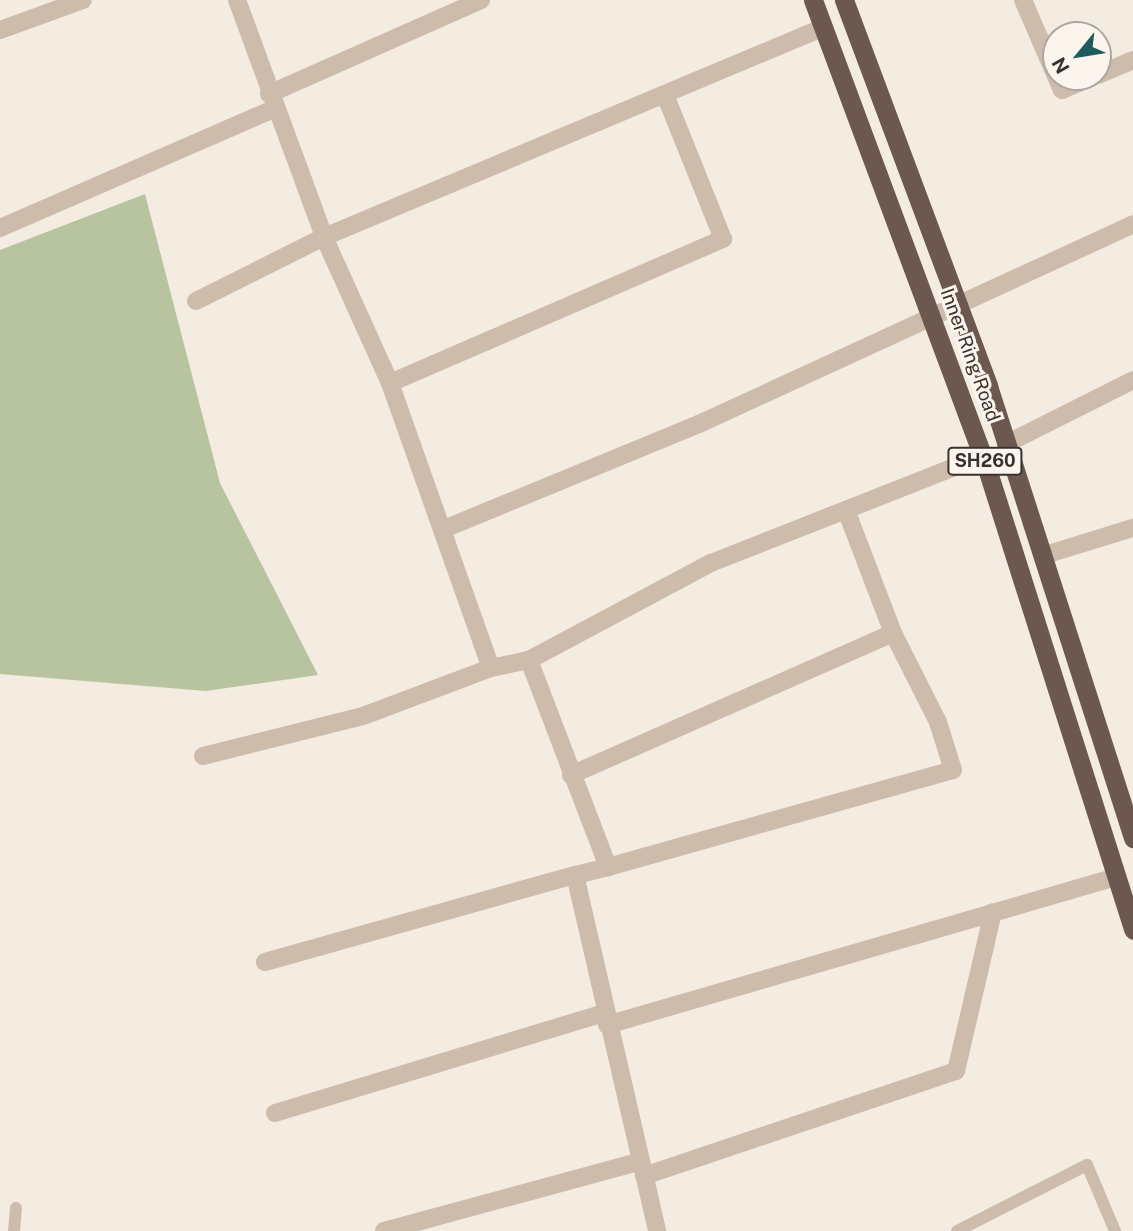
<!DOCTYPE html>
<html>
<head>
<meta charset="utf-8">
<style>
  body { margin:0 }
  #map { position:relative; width:1133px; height:1231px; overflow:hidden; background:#f4ebe1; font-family:"Public Sans",sans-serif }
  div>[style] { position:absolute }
  .green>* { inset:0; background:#b8c4a0 }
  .service>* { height:12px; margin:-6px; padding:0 6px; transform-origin:6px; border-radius:6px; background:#cdbbac }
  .minor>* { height:18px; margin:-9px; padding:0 9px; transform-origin:9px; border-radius:9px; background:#cdbbac }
  .trunk>* { height:19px; margin:-9.5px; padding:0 9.5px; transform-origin:9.5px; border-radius:9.5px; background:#6c584f }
  span { translate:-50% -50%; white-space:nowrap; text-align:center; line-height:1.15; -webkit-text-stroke:6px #fbf5ee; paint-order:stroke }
  .shield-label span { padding:2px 5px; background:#fbf5ee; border:2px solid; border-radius:5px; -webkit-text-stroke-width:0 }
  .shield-label { font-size:18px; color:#3b302b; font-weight:700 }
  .street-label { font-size:19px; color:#3b302b }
  .north { position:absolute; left:1042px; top:21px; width:70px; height:70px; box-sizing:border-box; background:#fbf5ee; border:2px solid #aea6a0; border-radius:50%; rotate:240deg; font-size:19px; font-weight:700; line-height:28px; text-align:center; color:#3b302b }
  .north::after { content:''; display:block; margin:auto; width:24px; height:32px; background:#1f5a5e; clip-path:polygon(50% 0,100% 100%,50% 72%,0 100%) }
</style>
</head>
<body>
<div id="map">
  <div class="green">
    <div style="clip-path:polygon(145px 194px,220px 483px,318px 675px,206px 691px,0 674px,0 250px)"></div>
  </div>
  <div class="service">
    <div style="left:14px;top:1231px;width:23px;rotate:-85deg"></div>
    <div style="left:957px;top:1231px;width:146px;rotate:-26.9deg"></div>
    <div style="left:1087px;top:1165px;width:72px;rotate:67deg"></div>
  </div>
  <div class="minor">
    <div style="left:237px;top:0;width:252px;rotate:69.8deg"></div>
    <div style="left:324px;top:237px;width:160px;rotate:65.7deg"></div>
    <div style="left:390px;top:383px;width:302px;rotate:70.5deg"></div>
    <div style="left:491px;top:668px;width:39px;rotate:-12deg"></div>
    <div style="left:529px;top:660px;width:222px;rotate:69.1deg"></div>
    <div style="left:608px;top:867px;width:34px;rotate:166deg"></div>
    <div style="left:575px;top:875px;width:365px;rotate:77deg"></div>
    <div style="left:1023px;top:0;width:98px;rotate:66.6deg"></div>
    <div style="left:1062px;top:90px;width:34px;rotate:-23deg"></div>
    <div style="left:0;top:30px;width:88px;rotate:-19.9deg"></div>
    <div style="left:1098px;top:75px;width:38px;rotate:-23deg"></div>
    <div style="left:269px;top:94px;width:232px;rotate:-23.9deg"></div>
    <div style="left:0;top:228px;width:299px;rotate:-23.5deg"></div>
    <div style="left:196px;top:301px;width:143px;rotate:-26.6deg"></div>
    <div style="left:324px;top:237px;width:540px;rotate:-22.77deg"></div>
    <div style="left:390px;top:383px;width:363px;rotate:-23.4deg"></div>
    <div style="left:723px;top:239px;width:155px;rotate:-111.9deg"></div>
    <div style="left:1006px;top:444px;width:142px;rotate:-26.7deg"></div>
    <div style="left:444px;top:529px;width:276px;rotate:-22.4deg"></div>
    <div style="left:699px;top:424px;width:478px;rotate:-24.7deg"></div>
    <div style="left:1045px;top:555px;width:92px;rotate:-17.1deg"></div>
    <div style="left:529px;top:660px;width:206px;rotate:-28.1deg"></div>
    <div style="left:711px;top:563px;width:292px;rotate:-21.5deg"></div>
    <div style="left:203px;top:756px;width:165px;rotate:-14deg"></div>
    <div style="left:363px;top:716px;width:137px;rotate:-20.6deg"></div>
    <div style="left:571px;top:775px;width:352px;rotate:-23.8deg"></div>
    <div style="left:893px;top:633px;width:132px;rotate:-110.9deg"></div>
    <div style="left:608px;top:867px;width:358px;rotate:-15.7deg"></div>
    <div style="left:953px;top:770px;width:50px;rotate:-107.4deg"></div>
    <div style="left:938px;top:722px;width:100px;rotate:-116.8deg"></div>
    <div style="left:265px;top:962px;width:322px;rotate:-15.7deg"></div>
    <div style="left:607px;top:1025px;width:527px;rotate:-16.2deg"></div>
    <div style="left:275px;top:1113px;width:344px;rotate:-16.9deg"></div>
    <div style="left:644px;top:1176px;width:329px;rotate:-18.6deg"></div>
    <div style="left:956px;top:1071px;width:163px;rotate:-76.9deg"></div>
    <div style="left:384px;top:1231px;width:266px;rotate:-15.2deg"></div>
  </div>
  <div class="trunk">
    <div style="left:813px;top:0;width:487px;rotate:69.6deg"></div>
    <div style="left:983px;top:456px;width:497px;rotate:72.4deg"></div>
    <div style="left:844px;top:0;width:412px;rotate:69.5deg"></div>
    <div style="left:988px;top:386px;width:475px;rotate:72.2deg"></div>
  </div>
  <div class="shield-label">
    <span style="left:985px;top:461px">SH260</span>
  </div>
  <div class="street-label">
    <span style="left:970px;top:355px;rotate:70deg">Inner Ring Road</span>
  </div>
  <div class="north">N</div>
</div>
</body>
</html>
